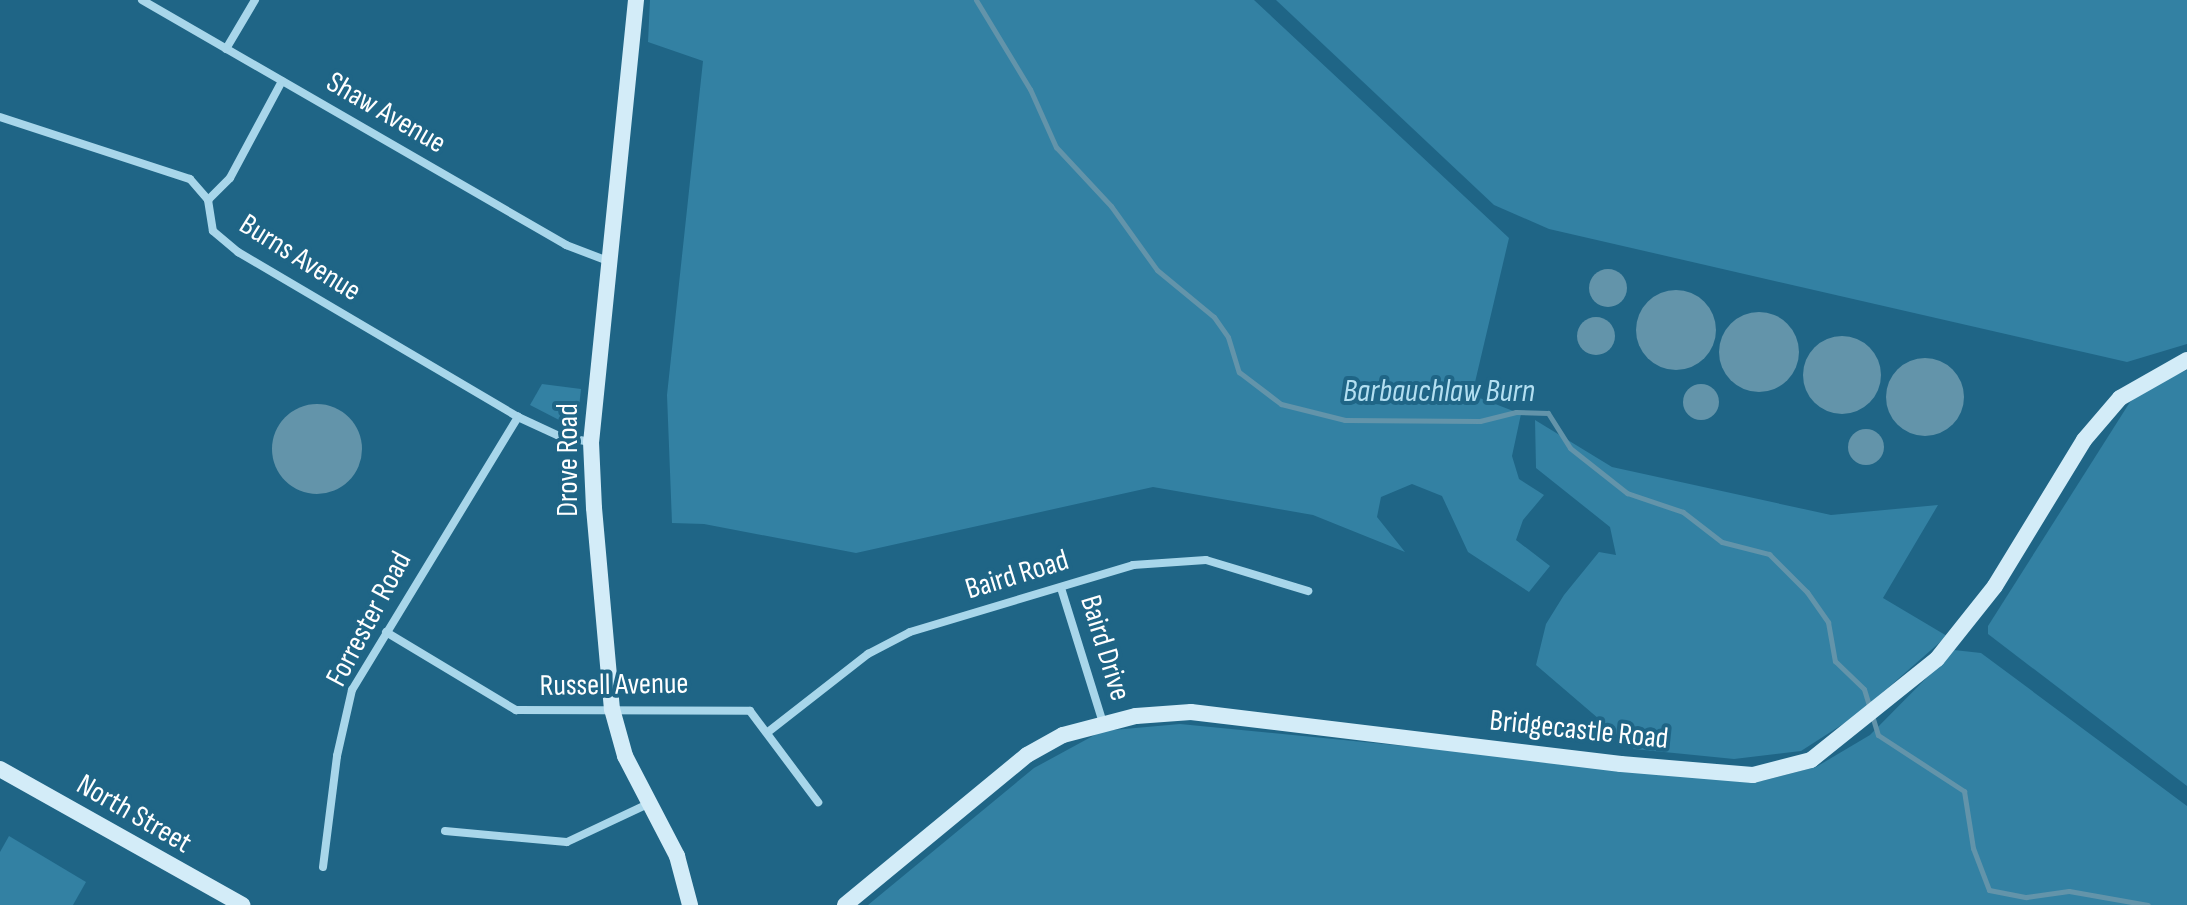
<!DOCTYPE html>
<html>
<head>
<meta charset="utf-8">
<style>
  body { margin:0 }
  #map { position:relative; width:2187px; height:905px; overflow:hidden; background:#1f6586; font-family:"Sofia Sans Condensed",sans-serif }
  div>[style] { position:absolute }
  .green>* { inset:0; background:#3381a3 }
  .water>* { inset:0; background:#6394aa }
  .round { border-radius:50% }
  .stream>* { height:5px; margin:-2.5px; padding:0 2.5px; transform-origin:2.5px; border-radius:2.5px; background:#6394aa }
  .street>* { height:8px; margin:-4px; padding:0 4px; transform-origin:4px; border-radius:4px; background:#a8d6ea }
  .secondary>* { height:16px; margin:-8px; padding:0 8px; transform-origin:8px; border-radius:8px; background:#d3ecf8 }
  span { translate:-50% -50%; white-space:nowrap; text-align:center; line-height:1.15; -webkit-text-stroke:8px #1f6586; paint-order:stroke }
  .street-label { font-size:30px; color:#fff }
  .water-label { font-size:32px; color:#b3dff1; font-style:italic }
</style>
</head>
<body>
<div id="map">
  <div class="green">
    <div style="clip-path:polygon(650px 0,1254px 0,1509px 238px,1472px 395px,1521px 414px,1512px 456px,1519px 479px,1544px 495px,1523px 520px,1516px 540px,1550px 566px,1529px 592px,1468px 552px,1442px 496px,1412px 484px,1381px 497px,1377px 517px,1405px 552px,1313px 515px,1153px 487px,856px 553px,704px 524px,672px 523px,667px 395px,703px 61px,648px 42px)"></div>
    <div style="clip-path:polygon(1276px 0,2187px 0,2187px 344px,2127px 362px,1549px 229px,1494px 205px)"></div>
    <div style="clip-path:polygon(2187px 370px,2187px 786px,1988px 634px,1988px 626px,2130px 402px,2149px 387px)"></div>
    <div style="clip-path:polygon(542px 384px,581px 389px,578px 417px,561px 421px,530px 405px)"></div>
    <div style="clip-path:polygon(1535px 420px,1612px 467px,1831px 515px,1938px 505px,1883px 598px,1947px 636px,1857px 715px,1801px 751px,1734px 759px,1634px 749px,1536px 665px,1546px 624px,1564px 595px,1599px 552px,1616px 555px,1610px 527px,1536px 468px)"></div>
    <div style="clip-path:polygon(1954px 650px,1981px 653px,2187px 806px,2187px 905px,868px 905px,1034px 768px,1102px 731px,1180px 724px,1762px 781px,1816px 767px,1870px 735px)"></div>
    <div style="clip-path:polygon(9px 836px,86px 882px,73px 905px,0 905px,0 852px)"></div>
  </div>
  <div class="water">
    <div class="round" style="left:1589px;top:269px;width:38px;height:38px"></div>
    <div class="round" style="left:1636px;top:290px;width:80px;height:80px"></div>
    <div class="round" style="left:1719px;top:312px;width:80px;height:80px"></div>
    <div class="round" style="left:1577px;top:317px;width:38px;height:38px"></div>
    <div class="round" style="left:1803px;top:336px;width:78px;height:78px"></div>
    <div class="round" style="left:1886px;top:358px;width:78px;height:78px"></div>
    <div class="round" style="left:1683px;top:384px;width:36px;height:36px"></div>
    <div class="round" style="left:272px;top:404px;width:90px;height:90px"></div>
    <div class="round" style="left:1848px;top:429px;width:36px;height:36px"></div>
  </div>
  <div class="stream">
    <div style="left:976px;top:0;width:104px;rotate:58.8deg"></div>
    <div style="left:1030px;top:89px;width:64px;rotate:65.9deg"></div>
    <div style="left:1056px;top:147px;width:81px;rotate:47deg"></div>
    <div style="left:1111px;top:206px;width:79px;rotate:54.3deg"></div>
    <div style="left:1157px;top:270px;width:74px;rotate:39.5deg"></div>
    <div style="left:1214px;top:317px;width:24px;rotate:55deg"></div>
    <div style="left:1228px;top:337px;width:37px;rotate:73deg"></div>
    <div style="left:1239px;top:372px;width:53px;rotate:37.3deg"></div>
    <div style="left:1281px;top:404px;width:66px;rotate:14deg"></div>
    <div style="left:1345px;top:420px;width:135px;rotate:0.4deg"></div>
    <div style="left:1480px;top:421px;width:37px;rotate:-14deg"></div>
    <div style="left:1516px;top:412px;width:32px;rotate:2deg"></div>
    <div style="left:1548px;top:413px;width:41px;rotate:57.8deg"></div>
    <div style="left:1570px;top:448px;width:73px;rotate:38.3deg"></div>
    <div style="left:1627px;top:493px;width:59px;rotate:18.7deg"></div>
    <div style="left:1683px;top:512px;width:49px;rotate:37.6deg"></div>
    <div style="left:1722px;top:542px;width:49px;rotate:14.3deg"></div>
    <div style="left:1769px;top:554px;width:54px;rotate:45deg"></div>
    <div style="left:1807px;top:592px;width:37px;rotate:55deg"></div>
    <div style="left:1828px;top:622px;width:40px;rotate:80deg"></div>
    <div style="left:1835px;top:661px;width:40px;rotate:44deg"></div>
    <div style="left:1864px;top:689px;width:48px;rotate:73.1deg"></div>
    <div style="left:1878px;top:735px;width:103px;rotate:33.1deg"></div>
    <div style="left:1964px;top:791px;width:58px;rotate:81deg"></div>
    <div style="left:1973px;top:848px;width:45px;rotate:69.1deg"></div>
    <div style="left:1989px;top:890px;width:38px;rotate:11deg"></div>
    <div style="left:2026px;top:897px;width:43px;rotate:-7.9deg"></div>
    <div style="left:2069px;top:891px;width:80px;rotate:10deg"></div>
  </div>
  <div class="street">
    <div style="left:142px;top:0;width:490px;rotate:30deg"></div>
    <div style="left:566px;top:245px;width:45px;rotate:20.9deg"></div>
    <div style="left:226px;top:49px;width:57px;rotate:-59.4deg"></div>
    <div style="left:0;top:117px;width:200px;rotate:18.1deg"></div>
    <div style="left:190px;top:179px;width:28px;rotate:49deg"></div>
    <div style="left:208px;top:200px;width:31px;rotate:81deg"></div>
    <div style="left:213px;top:231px;width:33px;rotate:40deg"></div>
    <div style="left:238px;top:252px;width:325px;rotate:30.5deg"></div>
    <div style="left:518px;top:417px;width:45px;rotate:24.9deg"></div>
    <div style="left:559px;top:436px;width:33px;rotate:11deg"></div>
    <div style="left:208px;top:200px;width:31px;rotate:-45deg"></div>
    <div style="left:230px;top:178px;width:110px;rotate:-61.8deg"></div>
    <div style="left:1061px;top:588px;width:141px;rotate:72.7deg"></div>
    <div style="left:386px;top:632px;width:152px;rotate:31deg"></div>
    <div style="left:516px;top:710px;width:234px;rotate:0.2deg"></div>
    <div style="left:750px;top:711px;width:114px;rotate:53.2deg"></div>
    <div style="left:768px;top:732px;width:127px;rotate:-38deg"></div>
    <div style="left:868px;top:654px;width:47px;rotate:-27.6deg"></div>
    <div style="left:910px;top:632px;width:233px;rotate:-16.7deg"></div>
    <div style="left:1133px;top:565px;width:73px;rotate:-3.9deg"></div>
    <div style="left:1206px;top:560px;width:107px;rotate:16.9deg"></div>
    <div style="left:445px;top:831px;width:122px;rotate:5.2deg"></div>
    <div style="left:567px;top:842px;width:92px;rotate:-25.2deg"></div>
    <div style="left:323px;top:867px;width:112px;rotate:-82.8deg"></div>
    <div style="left:337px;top:756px;width:68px;rotate:-77.2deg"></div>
    <div style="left:352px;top:690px;width:320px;rotate:-58.7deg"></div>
  </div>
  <div class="secondary">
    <div style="left:636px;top:0;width:444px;rotate:95.8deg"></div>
    <div style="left:591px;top:442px;width:66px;rotate:87.4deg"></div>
    <div style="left:594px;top:508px;width:202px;rotate:84.9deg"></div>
    <div style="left:612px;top:709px;width:49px;rotate:74.5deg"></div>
    <div style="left:625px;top:756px;width:113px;rotate:62.5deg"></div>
    <div style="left:677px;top:856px;width:51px;rotate:75.1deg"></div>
    <div style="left:0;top:769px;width:278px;rotate:29.3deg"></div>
    <div style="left:845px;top:905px;width:236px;rotate:-39.5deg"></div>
    <div style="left:1027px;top:755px;width:41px;rotate:-29.1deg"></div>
    <div style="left:1063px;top:735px;width:75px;rotate:-14.6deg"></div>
    <div style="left:1136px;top:716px;width:55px;rotate:-4.2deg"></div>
    <div style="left:1191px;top:712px;width:433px;rotate:6.9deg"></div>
    <div style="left:1621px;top:764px;width:132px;rotate:4.8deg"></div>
    <div style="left:1753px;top:775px;width:60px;rotate:-14.5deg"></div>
    <div style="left:1811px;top:760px;width:161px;rotate:-38.7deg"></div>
    <div style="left:1937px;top:659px;width:93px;rotate:-51.5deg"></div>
    <div style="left:1995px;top:586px;width:171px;rotate:-58.6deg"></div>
    <div style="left:2084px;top:440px;width:55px;rotate:-49.4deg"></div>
    <div style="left:2120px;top:398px;width:77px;rotate:-29.6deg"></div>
  </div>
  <div class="street-label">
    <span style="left:386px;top:113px;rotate:30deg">Shaw Avenue</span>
    <span style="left:300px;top:258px;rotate:32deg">Burns Avenue</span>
    <span style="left:568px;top:460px;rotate:-90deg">Drove Road</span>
    <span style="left:1017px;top:575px;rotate:-17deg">Baird Road</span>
    <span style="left:369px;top:619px;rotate:-62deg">Forrester Road</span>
    <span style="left:1105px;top:648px;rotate:73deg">Baird Drive</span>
    <span style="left:614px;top:685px;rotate:-1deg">Russell Avenue</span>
    <span style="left:1579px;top:730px;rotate:6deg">Bridgecastle Road</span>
    <span style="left:134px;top:814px;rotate:30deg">North Street</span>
  </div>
  <div class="water-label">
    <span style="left:1439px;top:392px">Barbauchlaw Burn</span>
  </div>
</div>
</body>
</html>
